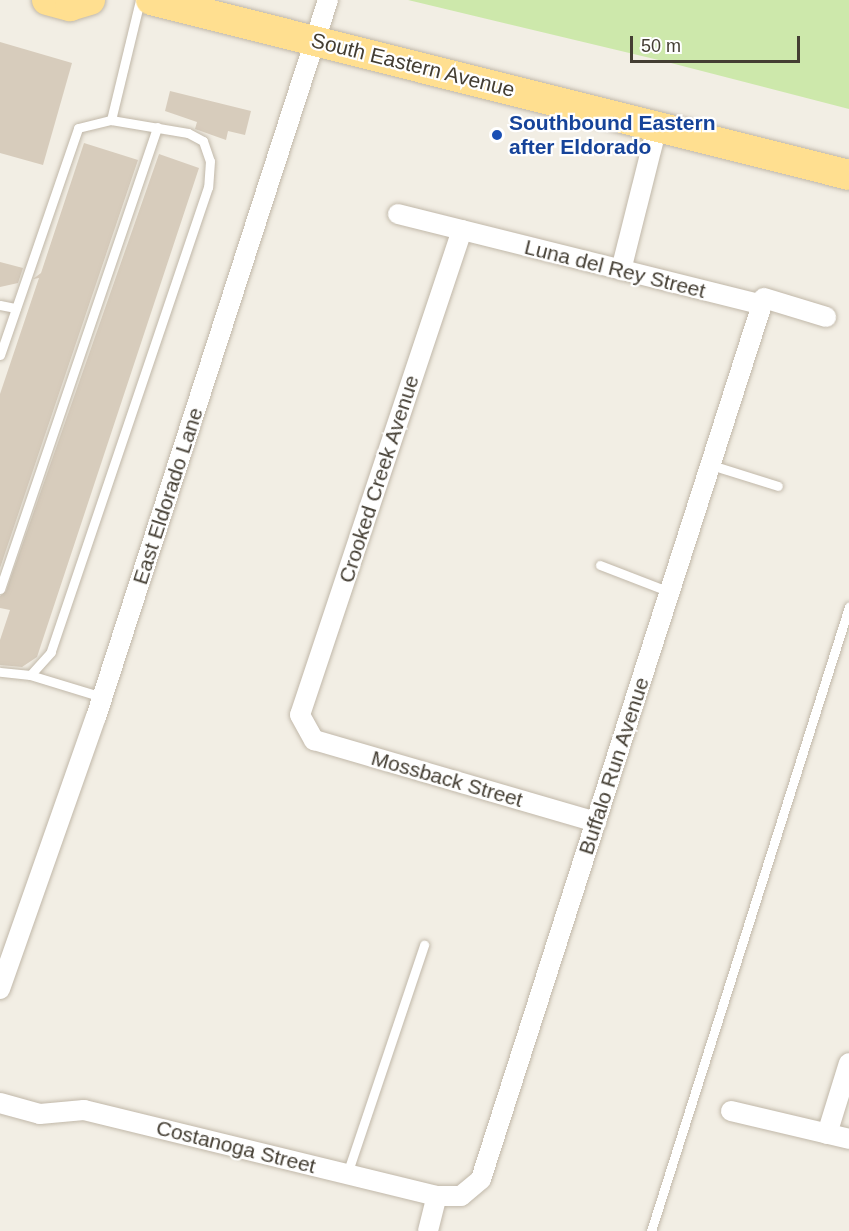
<!DOCTYPE html>
<html>
<head>
<meta charset="utf-8">
<style>
  body { margin:0 }
  #map { position:relative; width:849px; height:1231px; overflow:hidden; background:#f2eee4; font-family:Helvetica,sans-serif }
  div>[style] { position:absolute }
  .green>* { inset:0; background:#cde8ab }
  .building>* { inset:0; background:#d7ccbc }
  .roads { filter:drop-shadow(0 0 2px #c1b8a9) drop-shadow(0 0 2px #c1b8a9) }
  .service>* { height:9px; margin:-4.5px; padding:0 4.5px; transform-origin:4.5px; border-radius:4.5px; background:#fff }
  .minor>* { height:20px; margin:-10px; padding:0 10px; transform-origin:10px; border-radius:10px; background:#fff }
  .primary>* { height:30px; margin:-15px; padding:0 15px; transform-origin:15px; border-radius:15px; background:#ffdf90 }
  .dots>* { width:16px; height:16px; translate:-50% -50%; box-sizing:border-box; border:3px solid #fff; border-radius:50% }
  span { translate:-50% -50%; white-space:nowrap; text-align:center; line-height:1.15; -webkit-text-stroke:4.5px #fff; paint-order:stroke }
  .street-label { font-size:21px; color:#443e33 }
  .transit-label { font-size:21px; color:#164399; font-weight:700 }
  .left { translate:0 -50%; text-align:left }
  .scale { position:absolute; left:630px; top:36px; width:170px; height:27px; box-sizing:border-box; border:3px solid #443e33; border-top:0; padding-left:8px; font-size:18px; line-height:21px; white-space:nowrap; color:#443e33; -webkit-text-stroke:4px #fff; paint-order:stroke }
</style>
</head>
<body>
<div id="map">
  <div class="green">
    <div style="clip-path:polygon(408px 0,849px 0,849px 109px,667px 62px)"></div>
  </div>
  <div class="building">
    <div style="clip-path:polygon(0 42px,72px 63px,43px 165px,0 153px)"></div>
    <div style="clip-path:polygon(170px 91px,251px 111px,245px 135px,228px 131px,226px 140px,195px 129px,197px 122px,165px 111px)"></div>
    <div style="clip-path:polygon(84px 143px,138px 160px,0 568px,0 394px,39px 278px,33px 279px,41px 273px)"></div>
    <div style="clip-path:polygon(159px 154px,199px 168px,37px 657px,22px 667px,0 665px,0 640px,10px 610px,0 608px,0 596px,6px 591px)"></div>
    <div style="clip-path:polygon(0 262px,23px 268px,18px 283px,0 287px)"></div>
  </div>
  <div class="roads">
    <div class="service">
      <div style="left:111px;top:120px;width:123px;rotate:-76.4deg"></div>
      <div style="left:0;top:305px;width:16px;rotate:11deg"></div>
      <div style="left:0;top:355px;width:240px;rotate:-71deg"></div>
      <div style="left:78px;top:128px;width:34px;rotate:-14deg"></div>
      <div style="left:111px;top:120px;width:78px;rotate:9.6deg"></div>
      <div style="left:188px;top:133px;width:17px;rotate:28deg"></div>
      <div style="left:203px;top:141px;width:21px;rotate:71deg"></div>
      <div style="left:210px;top:161px;width:26px;rotate:94deg"></div>
      <div style="left:208px;top:187px;width:491px;rotate:108.7deg"></div>
      <div style="left:51px;top:652px;width:31px;rotate:132deg"></div>
      <div style="left:30px;top:675px;width:30px;rotate:-174deg"></div>
      <div style="left:711px;top:465px;width:70px;rotate:17.4deg"></div>
      <div style="left:600px;top:565px;width:75px;rotate:21.1deg"></div>
      <div style="left:0;top:589px;width:488px;rotate:-71.2deg"></div>
      <div style="left:30px;top:675px;width:75px;rotate:17deg"></div>
      <div style="left:347px;top:1174px;width:242px;rotate:-71.4deg"></div>
      <div style="left:651px;top:1231px;width:655px;rotate:-72.4deg"></div>
    </div>
    <div class="minor">
      <div style="left:398px;top:214px;width:375px;rotate:14deg"></div>
      <div style="left:462px;top:230px;width:511px;rotate:108.47deg"></div>
      <div style="left:300px;top:715px;width:29px;rotate:61deg"></div>
      <div style="left:314px;top:740px;width:294px;rotate:16.2deg"></div>
      <div style="left:621px;top:270px;width:147px;rotate:-75.9deg"></div>
      <div style="left:0;top:989px;width:288px;rotate:-70.6deg"></div>
      <div style="left:96px;top:717px;width:754px;rotate:-72.07deg"></div>
      <div style="left:0;top:1103px;width:41px;rotate:15.4deg"></div>
      <div style="left:40px;top:1114px;width:44px;rotate:-5.2deg"></div>
      <div style="left:84px;top:1110px;width:363px;rotate:13.7deg"></div>
      <div style="left:437px;top:1196px;width:24px"></div>
      <div style="left:461px;top:1196px;width:26px;rotate:-40deg"></div>
      <div style="left:481px;top:1179px;width:925px;rotate:-72.19deg"></div>
      <div style="left:764px;top:298px;width:65px;rotate:17deg"></div>
      <div style="left:731px;top:1111px;width:121px;rotate:13.3deg"></div>
      <div style="left:827px;top:1134px;width:74px;rotate:-72.8deg"></div>
      <div style="left:428px;top:1231px;width:36px;rotate:-76deg"></div>
    </div>
    <div class="primary">
      <div style="left:47px;top:0;width:24px;rotate:15deg"></div>
      <div style="left:70px;top:6px;width:21px;rotate:-17deg"></div>
      <div style="left:151px;top:0;width:720px;rotate:14.07deg"></div>
    </div>
  </div>
  <div class="dots">
    <div style="left:497px;top:135px;background:#1a4fb4"></div>
  </div>
  <div class="street-label">
    <span style="left:413px;top:65px;rotate:14deg">South Eastern Avenue</span>
    <span style="left:615px;top:269px;rotate:14deg">Luna del Rey Street</span>
    <span style="left:379px;top:479px;rotate:-72deg">Crooked Creek Avenue</span>
    <span style="left:168px;top:496px;rotate:-72deg">East Eldorado Lane</span>
    <span style="left:614px;top:766px;rotate:-72deg">Buffalo Run Avenue</span>
    <span style="left:447px;top:779px;rotate:16deg">Mossback Street</span>
    <span style="left:236px;top:1147px;rotate:14deg">Costanoga Street</span>
  </div>
  <div class="transit-label">
    <span class="left" style="left:509px;top:135px">Southbound Eastern<br>after Eldorado</span>
  </div>
  <div class="scale">50 m</div>
</div>
</body>
</html>
